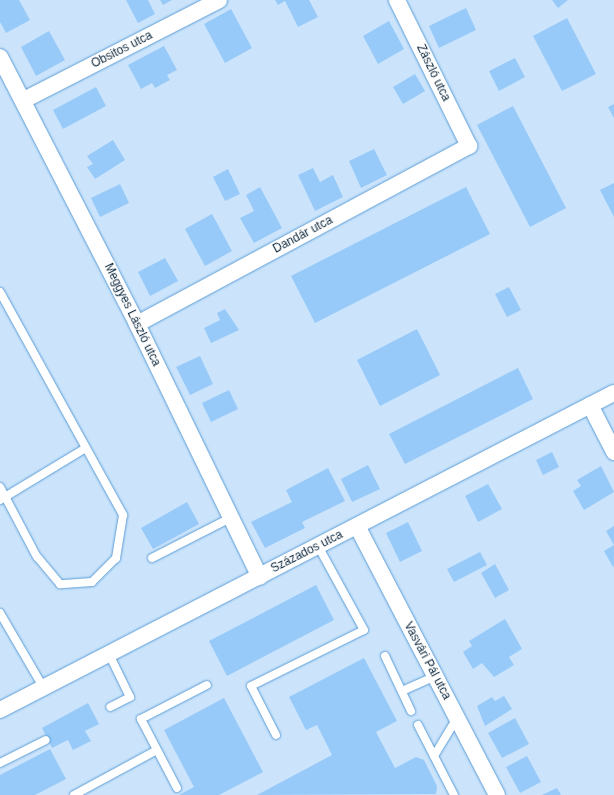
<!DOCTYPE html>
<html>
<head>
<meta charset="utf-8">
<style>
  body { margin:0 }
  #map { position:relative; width:614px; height:795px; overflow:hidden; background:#cbe4fc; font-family:Helvetica,sans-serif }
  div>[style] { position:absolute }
  .building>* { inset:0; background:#97caf8 }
  .roads { filter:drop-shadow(0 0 1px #5d9dd5) drop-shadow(0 0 1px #5d9dd5) }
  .service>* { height:8px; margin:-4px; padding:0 4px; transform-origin:4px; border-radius:4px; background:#fff }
  .minor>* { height:16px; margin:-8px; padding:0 8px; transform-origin:8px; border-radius:8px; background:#fff }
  span { translate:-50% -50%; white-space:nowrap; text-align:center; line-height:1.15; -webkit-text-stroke:3px #fff; paint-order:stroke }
  .street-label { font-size:12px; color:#0d283e }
</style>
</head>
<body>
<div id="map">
  <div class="building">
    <div style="clip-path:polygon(0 0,19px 0,30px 20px,6px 33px,0 22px)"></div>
    <div style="clip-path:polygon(126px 0,148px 0,155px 14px,138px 23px)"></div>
    <div style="clip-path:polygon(160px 0,172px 0,163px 5px)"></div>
    <div style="clip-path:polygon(275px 0,309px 0,318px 17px,298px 27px,285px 1px,278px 5px)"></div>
    <div style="clip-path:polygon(552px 0,568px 0,558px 8px)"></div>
    <div style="clip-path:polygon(466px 8px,476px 30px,439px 48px,429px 26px)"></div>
    <div style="clip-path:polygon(231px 9px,252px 48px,225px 63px,204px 24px)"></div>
    <div style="clip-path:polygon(567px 18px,596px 74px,562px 91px,533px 36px)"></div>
    <div style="clip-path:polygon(389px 21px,404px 49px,378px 64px,363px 36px)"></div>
    <div style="clip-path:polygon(49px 31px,65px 60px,36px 76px,21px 47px)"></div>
    <div style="clip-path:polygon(164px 46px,177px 70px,167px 75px,170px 80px,155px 88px,152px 83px,141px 89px,128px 65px)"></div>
    <div style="clip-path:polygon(515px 58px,525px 77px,499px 91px,489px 71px)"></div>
    <div style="clip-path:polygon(415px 74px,425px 91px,403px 104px,393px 87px)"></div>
    <div style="clip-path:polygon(96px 87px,106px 106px,63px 129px,53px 110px)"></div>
    <div style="clip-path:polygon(614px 104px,614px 118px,608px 107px)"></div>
    <div style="clip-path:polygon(513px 106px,566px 208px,530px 227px,477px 125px)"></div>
    <div style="clip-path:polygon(113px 140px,125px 160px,95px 179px,87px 167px,93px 164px,87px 156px)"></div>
    <div style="clip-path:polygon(374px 149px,387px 175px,361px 188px,349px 161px)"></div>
    <div style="clip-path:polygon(313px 168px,320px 182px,333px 175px,343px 197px,315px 211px,298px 175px)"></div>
    <div style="clip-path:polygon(228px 169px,240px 194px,225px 201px,213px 177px)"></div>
    <div style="clip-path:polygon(614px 183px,614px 217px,600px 190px)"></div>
    <div style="clip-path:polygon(120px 184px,129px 203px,100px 217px,91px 198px)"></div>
    <div style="clip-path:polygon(260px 187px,282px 228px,254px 243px,240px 218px,254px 211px,246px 195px)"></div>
    <div style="clip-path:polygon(466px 187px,490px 234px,315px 323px,291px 276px)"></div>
    <div style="clip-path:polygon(212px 214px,232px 251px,205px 266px,185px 229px)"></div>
    <div style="clip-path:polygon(165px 258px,178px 281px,150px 296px,138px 272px)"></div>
    <div style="clip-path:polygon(509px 287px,521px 310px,507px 317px,495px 294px)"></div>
    <div style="clip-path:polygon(225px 309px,239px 330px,211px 343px,204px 328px,220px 320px,217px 313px)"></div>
    <div style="clip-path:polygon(417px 329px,440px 375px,380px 406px,357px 360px)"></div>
    <div style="clip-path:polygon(200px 356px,213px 384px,190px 395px,176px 367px)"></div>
    <div style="clip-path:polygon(518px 368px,533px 399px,405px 464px,389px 434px)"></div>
    <div style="clip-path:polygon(229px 390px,238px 409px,211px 422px,202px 403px)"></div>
    <div style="clip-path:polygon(552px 452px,559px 467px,543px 475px,536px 460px)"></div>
    <div style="clip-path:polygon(368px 465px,380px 489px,352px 502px,341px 479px)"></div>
    <div style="clip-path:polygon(601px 466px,614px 492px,584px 510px,573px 491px,581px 486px,577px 480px)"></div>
    <div style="clip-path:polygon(328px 468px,345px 501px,302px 522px,305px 528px,265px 548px,251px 522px,292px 502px,286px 490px)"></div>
    <div style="clip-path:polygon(488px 484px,502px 509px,478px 522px,465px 496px)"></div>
    <div style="clip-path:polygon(187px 502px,199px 524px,153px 549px,141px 528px)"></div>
    <div style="clip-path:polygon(408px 522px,422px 551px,400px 562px,386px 533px)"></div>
    <div style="clip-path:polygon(614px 526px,614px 545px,606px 531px)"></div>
    <div style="clip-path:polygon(614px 545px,614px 566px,613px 567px,604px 551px)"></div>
    <div style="clip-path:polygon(480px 552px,487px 565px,454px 582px,447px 569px)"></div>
    <div style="clip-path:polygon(495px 564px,509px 590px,495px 598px,481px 573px)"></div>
    <div style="clip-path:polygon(316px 585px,334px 620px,227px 676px,209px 641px)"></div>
    <div style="clip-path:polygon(505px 619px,522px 649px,509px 657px,514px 665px,494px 677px,482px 663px,473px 669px,463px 652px,472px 646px,469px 641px)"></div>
    <div style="clip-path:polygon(364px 658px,397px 721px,376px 732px,395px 768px,416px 757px,424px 760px,437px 786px,436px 794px,257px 795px,332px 755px,317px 725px,306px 730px,289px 697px)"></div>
    <div style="clip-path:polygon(504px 696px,512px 709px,485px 726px,477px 706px,492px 697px,495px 701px)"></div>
    <div style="clip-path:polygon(224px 698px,263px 772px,219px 795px,179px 795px,194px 787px,164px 730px)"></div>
    <div style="clip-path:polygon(88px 703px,99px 724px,85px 731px,91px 741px,73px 750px,68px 740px,52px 748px,42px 728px)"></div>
    <div style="clip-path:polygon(515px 718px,529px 744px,502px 758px,488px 733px)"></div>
    <div style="clip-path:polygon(50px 749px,66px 779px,35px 795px,0 795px,0 775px)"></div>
    <div style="clip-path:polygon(527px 756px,541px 782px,520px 793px,506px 767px)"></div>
    <div style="clip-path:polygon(557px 788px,561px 795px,542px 795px)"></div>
  </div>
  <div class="roads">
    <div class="service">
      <div style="left:0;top:292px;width:255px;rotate:61.1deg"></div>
      <div style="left:123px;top:515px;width:44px;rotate:99.2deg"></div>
      <div style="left:116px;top:558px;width:34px;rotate:135deg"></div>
      <div style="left:92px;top:582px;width:32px;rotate:176deg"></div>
      <div style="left:60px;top:584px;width:35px;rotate:-130deg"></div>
      <div style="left:37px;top:557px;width:79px;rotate:-117.9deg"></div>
      <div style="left:0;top:500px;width:100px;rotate:-31.2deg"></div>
      <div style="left:152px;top:558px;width:88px;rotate:-27.1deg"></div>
      <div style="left:0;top:613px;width:86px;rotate:59.8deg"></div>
      <div style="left:109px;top:654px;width:48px;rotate:64deg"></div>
      <div style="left:130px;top:697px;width:22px;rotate:153deg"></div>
      <div style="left:385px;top:656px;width:61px;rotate:64.7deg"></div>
      <div style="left:402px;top:691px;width:36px;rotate:-24deg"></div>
      <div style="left:418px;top:725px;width:79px;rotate:62.8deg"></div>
      <div style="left:276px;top:735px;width:55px;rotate:-117deg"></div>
      <div style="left:251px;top:686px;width:126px;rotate:-26.4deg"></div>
      <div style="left:364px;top:630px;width:96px;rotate:-118.7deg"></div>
      <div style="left:434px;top:756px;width:44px;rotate:-58.8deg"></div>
      <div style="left:0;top:763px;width:51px;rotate:-26.6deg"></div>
      <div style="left:177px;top:788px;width:78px;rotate:-117.6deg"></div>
      <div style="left:141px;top:719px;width:74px;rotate:-27.3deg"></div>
      <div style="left:74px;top:795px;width:94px;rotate:-28.5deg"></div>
    </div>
    <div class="minor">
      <div style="left:0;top:57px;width:300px;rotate:62.8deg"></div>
      <div style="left:137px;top:324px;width:281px;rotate:64.1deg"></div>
      <div style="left:24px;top:100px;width:219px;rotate:-27.1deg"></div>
      <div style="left:137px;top:324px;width:377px;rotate:-28.2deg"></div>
      <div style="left:469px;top:146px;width:163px;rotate:-116.3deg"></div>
      <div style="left:590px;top:405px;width:53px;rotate:62.9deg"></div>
      <div style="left:357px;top:526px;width:303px;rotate:62.5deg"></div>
      <div style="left:0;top:710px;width:691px;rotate:-27.31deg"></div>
    </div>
  </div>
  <div class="street-label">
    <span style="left:122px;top:50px;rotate:-27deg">Obsitos utca</span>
    <span style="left:433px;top:73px;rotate:64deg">Zászló utca</span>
    <span style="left:303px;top:235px;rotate:-28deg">Dandár utca</span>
    <span style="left:132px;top:315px;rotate:64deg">Meggyes László utca</span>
    <span style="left:307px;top:552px;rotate:-27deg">Százados utca</span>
    <span style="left:427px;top:661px;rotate:62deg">Vasvári Pál utca</span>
  </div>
</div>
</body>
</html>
